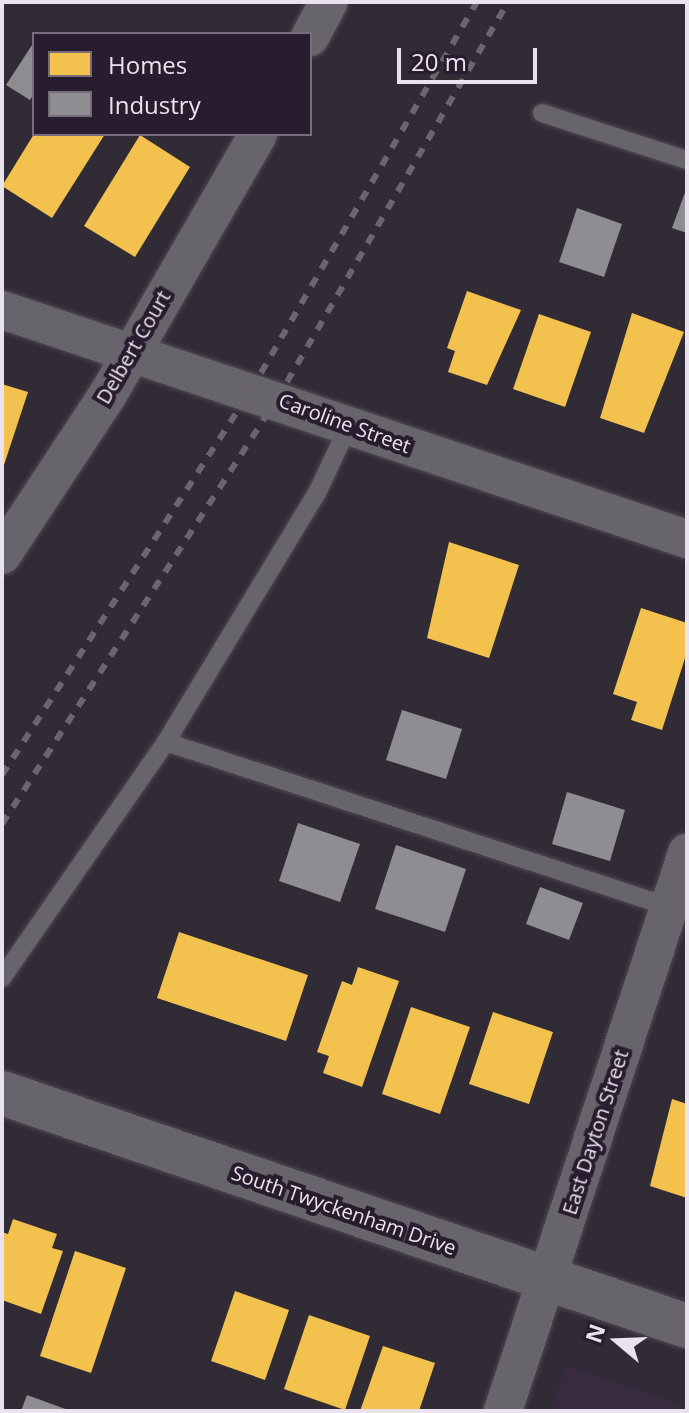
<!DOCTYPE html>
<html>
<head>
<meta charset="utf-8">
<style>
  body { margin:0 }
  #map { position:relative; width:689px; height:1413px; overflow:hidden; background:#312b35; font-family:"Open Sans",sans-serif }
  div>[style] { position:absolute }
  .built>* { inset:0; background:#392a40 }
  .homes>* { inset:0; background:#f2c14e }
  .industry>* { inset:0; background:#8d8d92 }
  .roads { filter:drop-shadow(0 0 2px #4f4952) drop-shadow(0 0 2px #4f4952) }
  .service>* { height:18px; margin:-9px; padding:0 9px; transform-origin:9px; border-radius:9px; background:#68646b }
  .minor>* { height:38px; margin:-19px; padding:0 19px; transform-origin:19px; border-radius:19px; background:#68646b }
  .tertiary>* { height:44px; margin:-22px; padding:0 22px; transform-origin:22px; border-radius:22px; background:#68646b }
  .rail>* { height:6px; margin-top:-3px; transform-origin:0; background:repeating-linear-gradient(90deg,#6b666e 0 10px,transparent 0 20px) }
  span { translate:-50% -50%; white-space:nowrap; text-align:center; line-height:1.15; -webkit-text-stroke:8px #281d2e; paint-order:stroke }
  .street-label { font-size:20px; color:#eae3ef }
  .frame { position:absolute; inset:0; border:4px solid #eae3ef; pointer-events:none }
  .legend { position:absolute; left:32px; top:32px; width:280px; height:104px; box-sizing:border-box; background:#281d2e; border:2px solid #766c7b; margin:0; padding:10px 14px; list-style:none; font-size:24px; color:#eae3ef }
  .legend li { display:flex; align-items:center; gap:16px; height:40px }
  .legend b { width:40px; border:2px solid #766c7b }
  .north { position:absolute; left:577px; top:1301px; width:80px; height:80px; -webkit-text-stroke:6px #281d2e; paint-order:stroke; rotate:289deg; font-size:22px; font-weight:700; line-height:32px; text-align:center; color:#eae3ef }
  .north::after { content:''; display:block; margin:auto; width:28px; height:36px; background:#eae3ef; clip-path:polygon(50% 0,100% 100%,50% 72%,0 100%) }
  .scale { position:absolute; left:397px; top:48px; width:140px; height:36px; box-sizing:border-box; border:4px solid #eae3ef; border-top:0; padding-left:10px; font-size:24px; line-height:28px; white-space:nowrap; color:#eae3ef; -webkit-text-stroke:6px #281d2e; paint-order:stroke }
</style>
</head>
<body>
<div id="map">
  <div class="built">
    <div style="clip-path:polygon(566px 1366px,687px 1407px,687px 1411px,551px 1411px)"></div>
  </div>
  <div class="homes">
    <div style="clip-path:polygon(34px 134px,105px 134px,52px 218px,2px 186px)"></div>
    <div style="clip-path:polygon(140px 135px,190px 167px,135px 257px,84px 226px)"></div>
    <div style="clip-path:polygon(467px 291px,521px 310px,487px 385px,448px 372px,455px 351px,447px 348px)"></div>
    <div style="clip-path:polygon(632px 313px,684px 332px,644px 433px,600px 418px)"></div>
    <div style="clip-path:polygon(539px 314px,591px 332px,565px 407px,513px 389px)"></div>
    <div style="clip-path:polygon(2px 384px,28px 392px,3px 468px,2px 468px)"></div>
    <div style="clip-path:polygon(449px 542px,519px 565px,489px 658px,427px 638px)"></div>
    <div style="clip-path:polygon(641px 608px,687px 623px,687px 652px,662px 730px,631px 720px,637px 702px,613px 694px)"></div>
    <div style="clip-path:polygon(179px 932px,308px 975px,286px 1041px,157px 998px)"></div>
    <div style="clip-path:polygon(358px 967px,399px 981px,362px 1087px,323px 1073px,329px 1056px,317px 1052px,342px 981px,352px 985px)"></div>
    <div style="clip-path:polygon(411px 1007px,470px 1027px,440px 1114px,382px 1094px)"></div>
    <div style="clip-path:polygon(493px 1012px,553px 1032px,529px 1104px,469px 1084px)"></div>
    <div style="clip-path:polygon(672px 1099px,687px 1104px,687px 1198px,650px 1186px)"></div>
    <div style="clip-path:polygon(13px 1219px,57px 1234px,52px 1248px,63px 1251px,41px 1314px,2px 1300px,2px 1232px,8px 1234px)"></div>
    <div style="clip-path:polygon(75px 1251px,126px 1268px,91px 1373px,40px 1356px)"></div>
    <div style="clip-path:polygon(235px 1291px,289px 1310px,265px 1380px,211px 1361px)"></div>
    <div style="clip-path:polygon(309px 1315px,370px 1336px,345px 1410px,284px 1389px)"></div>
    <div style="clip-path:polygon(383px 1346px,435px 1363px,419px 1411px,360px 1411px)"></div>
  </div>
  <div class="industry">
    <div style="clip-path:polygon(34px 42px,34px 94px,30px 100px,6px 85px)"></div>
    <div style="clip-path:polygon(687px 187px,687px 233px,672px 228px)"></div>
    <div style="clip-path:polygon(577px 208px,622px 224px,604px 277px,559px 262px)"></div>
    <div style="clip-path:polygon(402px 710px,462px 729px,446px 779px,386px 760px)"></div>
    <div style="clip-path:polygon(567px 792px,625px 810px,610px 861px,552px 844px)"></div>
    <div style="clip-path:polygon(298px 823px,360px 844px,340px 902px,279px 881px)"></div>
    <div style="clip-path:polygon(396px 845px,466px 869px,445px 932px,375px 909px)"></div>
    <div style="clip-path:polygon(540px 887px,583px 903px,569px 940px,526px 924px)"></div>
    <div style="clip-path:polygon(27px 1395px,71px 1411px,21px 1411px)"></div>
  </div>
  <div class="roads">
    <div class="service">
      <div style="left:542px;top:113px;width:152px;rotate:18deg"></div>
      <div style="left:166px;top:742px;width:533px;rotate:18.13deg"></div>
      <div style="left:2px;top:978px;width:287px;rotate:-55.2deg"></div>
      <div style="left:166px;top:742px;width:291px;rotate:-58.8deg"></div>
      <div style="left:317px;top:493px;width:73px;rotate:-64.8deg"></div>
    </div>
    <div class="minor">
      <div style="left:310px;top:37px;width:40px;rotate:-62deg"></div>
      <div style="left:2px;top:310px;width:722px;rotate:18.49deg"></div>
      <div style="left:2px;top:555px;width:191px;rotate:-56.6deg"></div>
      <div style="left:107px;top:396px;width:302px;rotate:-60deg"></div>
      <div style="left:503px;top:1411px;width:588px;rotate:-71.75deg"></div>
    </div>
    <div class="tertiary">
      <div style="left:2px;top:1093px;width:724px;rotate:18.79deg"></div>
    </div>
  </div>
  <div class="rail">
    <div style="left:2px;top:775px;width:459px;rotate:-57.1deg"></div>
    <div style="left:251px;top:390px;width:449px;rotate:-59.8deg"></div>
    <div style="left:2px;top:824px;width:506px;rotate:-57.09deg"></div>
    <div style="left:277px;top:399px;width:459px;rotate:-59.8deg"></div>
  </div>
  <div class="street-label">
    <span style="left:133px;top:347px;rotate:-60deg">Delbert Court</span>
    <span style="left:345px;top:423px;rotate:20deg">Caroline Street</span>
    <span style="left:595px;top:1132px;rotate:-72deg">East Dayton Street</span>
    <span style="left:344px;top:1210px;rotate:19deg">South Twyckenham Drive</span>
  </div>
  <div class="frame"></div>
  <ul class="legend">
  <li><b style="height:22px;background:#f2c14e"></b>Homes</li>
  <li><b style="height:22px;background:#8d8d92"></b>Industry</li>
  </ul>
  <div class="north">N</div>
  <div class="scale">20 m</div>
</div>
</body>
</html>
